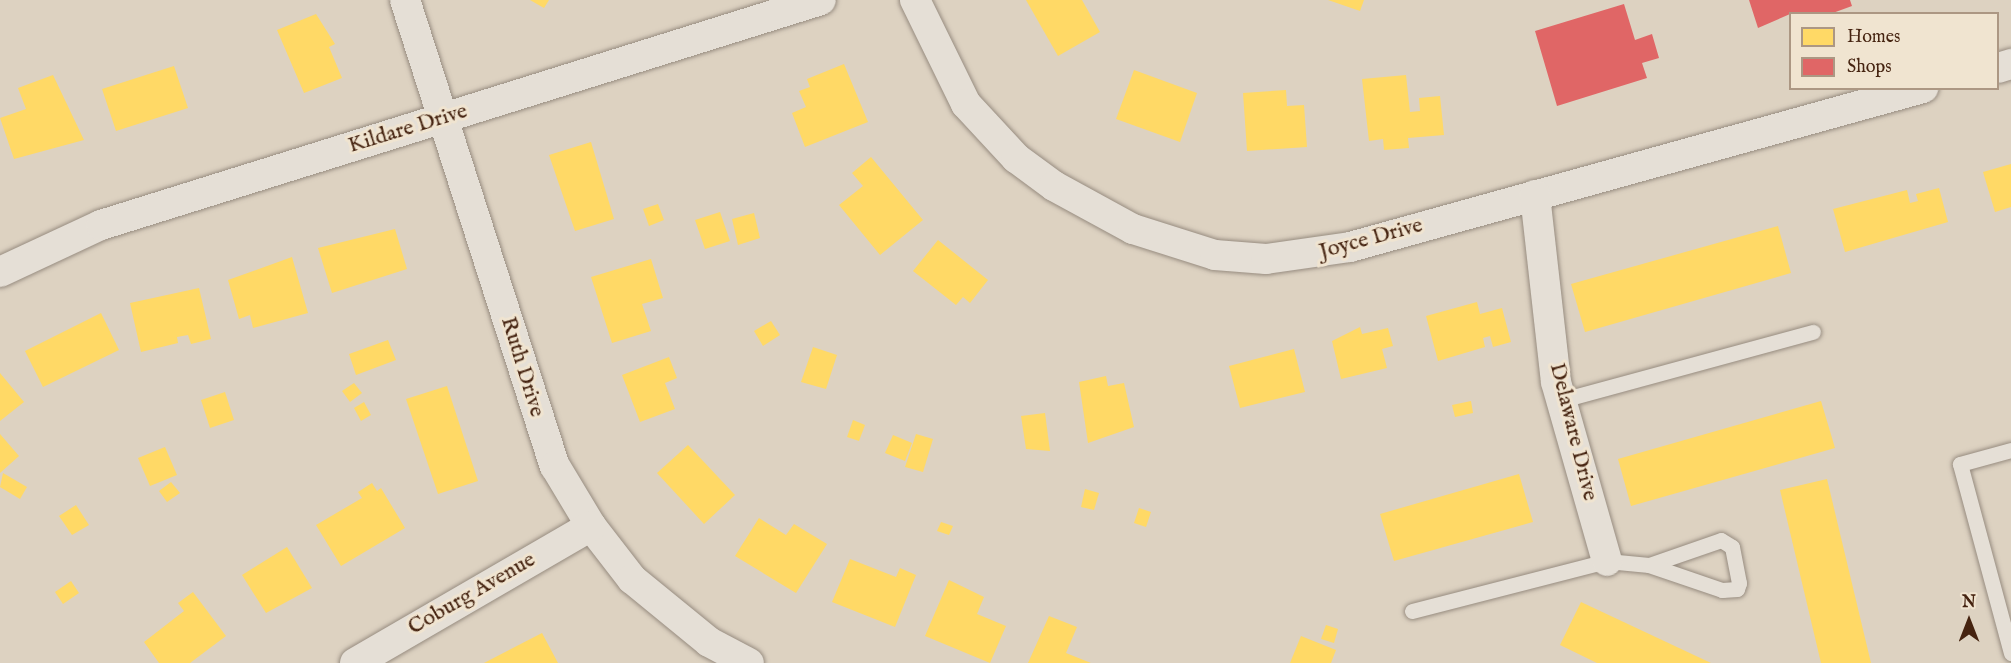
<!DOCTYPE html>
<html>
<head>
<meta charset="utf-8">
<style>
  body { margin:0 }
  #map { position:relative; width:2011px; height:663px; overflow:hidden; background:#ddd2c1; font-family:"IM FELL English",serif }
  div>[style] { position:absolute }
  .homes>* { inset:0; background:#ffd966 }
  .shops>* { inset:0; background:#e06666 }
  .roads { filter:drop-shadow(0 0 2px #978c80) drop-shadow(0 0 2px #978c80) }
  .service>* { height:15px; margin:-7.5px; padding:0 7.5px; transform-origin:7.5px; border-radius:7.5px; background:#e5dfd6 }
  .minor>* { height:30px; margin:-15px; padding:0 15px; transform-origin:15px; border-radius:15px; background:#e5dfd6 }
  span { translate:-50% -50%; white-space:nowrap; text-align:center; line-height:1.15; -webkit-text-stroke:6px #f0e4d0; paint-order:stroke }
  .street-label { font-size:22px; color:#452310 }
  .legend { position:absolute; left:1789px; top:12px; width:210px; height:78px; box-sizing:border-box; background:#f0e4d0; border:2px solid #ac9783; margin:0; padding:8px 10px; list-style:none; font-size:18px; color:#452310 }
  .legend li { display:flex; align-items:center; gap:12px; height:30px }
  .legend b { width:30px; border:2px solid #ac9783 }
  .north { position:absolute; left:1939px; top:591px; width:60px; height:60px; -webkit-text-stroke:4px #f0e4d0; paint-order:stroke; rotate:0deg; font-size:16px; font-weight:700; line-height:24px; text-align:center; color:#452310 }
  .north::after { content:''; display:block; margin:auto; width:21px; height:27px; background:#452310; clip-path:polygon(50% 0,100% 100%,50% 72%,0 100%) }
</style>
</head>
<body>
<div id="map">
  <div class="homes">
    <div style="clip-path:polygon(530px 0,549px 0,544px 8px)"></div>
    <div style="clip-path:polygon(1026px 0,1082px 0,1100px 32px,1058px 56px)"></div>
    <div style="clip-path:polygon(1328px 0,1364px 0,1360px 11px)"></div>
    <div style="clip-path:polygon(316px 14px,335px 44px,329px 47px,342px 78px,304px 93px,277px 30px)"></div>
    <div style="clip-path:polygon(844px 64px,868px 122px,805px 147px,792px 113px,806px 107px,799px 91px,810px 87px,807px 79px)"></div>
    <div style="clip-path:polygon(174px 66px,188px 108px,116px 131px,102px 89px)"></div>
    <div style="clip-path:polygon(1134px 70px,1197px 93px,1180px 142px,1116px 119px)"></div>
    <div style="clip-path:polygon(53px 75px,84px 140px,14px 159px,0 118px,26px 109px,18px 88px)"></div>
    <div style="clip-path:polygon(1406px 75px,1410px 112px,1420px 111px,1419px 98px,1440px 96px,1444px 135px,1408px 138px,1409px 148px,1384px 150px,1383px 139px,1369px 141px,1362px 79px)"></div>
    <div style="clip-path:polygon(1286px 90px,1287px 106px,1304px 105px,1307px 147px,1247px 151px,1243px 93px)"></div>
    <div style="clip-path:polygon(591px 142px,614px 219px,575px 231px,549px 155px)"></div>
    <div style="clip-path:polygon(871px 157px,923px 220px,880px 255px,839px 205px,863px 186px,852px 173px)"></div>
    <div style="clip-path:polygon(2011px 164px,2011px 207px,1995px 212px,1983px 172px)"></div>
    <div style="clip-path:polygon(1939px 188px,1948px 222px,1845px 252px,1833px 209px,1907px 190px,1910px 203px,1918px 201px,1916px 194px)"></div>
    <div style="clip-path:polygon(658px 204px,664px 220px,649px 226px,643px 209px)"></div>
    <div style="clip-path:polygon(720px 212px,730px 241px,705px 249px,695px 220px)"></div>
    <div style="clip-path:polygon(754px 213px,760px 238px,738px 245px,732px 219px)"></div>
    <div style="clip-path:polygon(1778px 226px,1791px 273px,1585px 332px,1571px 284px)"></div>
    <div style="clip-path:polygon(395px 229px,407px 269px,332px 293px,318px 248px)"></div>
    <div style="clip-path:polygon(938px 240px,988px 280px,970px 303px,963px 297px,956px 305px,913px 271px)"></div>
    <div style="clip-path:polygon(292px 257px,308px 313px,253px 328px,250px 315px,239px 319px,228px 280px)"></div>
    <div style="clip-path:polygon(651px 259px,663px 298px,642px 304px,651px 331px,612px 343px,591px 277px)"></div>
    <div style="clip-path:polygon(199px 288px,211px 339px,191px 344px,188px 335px,177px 337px,178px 343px,141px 352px,130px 303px)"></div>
    <div style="clip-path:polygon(1477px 302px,1480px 314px,1502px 308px,1511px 342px,1493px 347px,1490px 336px,1483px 338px,1485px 347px,1438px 361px,1426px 316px)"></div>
    <div style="clip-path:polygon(101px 313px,119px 350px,43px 387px,25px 351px)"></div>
    <div style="clip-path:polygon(771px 321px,780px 335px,763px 346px,754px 331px)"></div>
    <div style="clip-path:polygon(1360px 327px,1362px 334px,1388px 328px,1393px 346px,1382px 349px,1387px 368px,1341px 379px,1332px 341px)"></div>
    <div style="clip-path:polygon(388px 340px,396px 360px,356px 375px,349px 354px)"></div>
    <div style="clip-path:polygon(813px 347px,837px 355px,826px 389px,801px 382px)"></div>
    <div style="clip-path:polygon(1294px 349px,1305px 392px,1240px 408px,1229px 366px)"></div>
    <div style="clip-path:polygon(669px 357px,677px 378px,665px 383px,675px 409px,640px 422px,622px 375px)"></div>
    <div style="clip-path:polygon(0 373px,24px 402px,0 421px)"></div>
    <div style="clip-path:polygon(1106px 376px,1108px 386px,1124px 383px,1134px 427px,1088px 443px,1079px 382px)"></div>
    <div style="clip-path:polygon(354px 383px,362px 393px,350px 402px,342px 391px)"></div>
    <div style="clip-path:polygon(447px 386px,478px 481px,438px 494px,406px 399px)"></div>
    <div style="clip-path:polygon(225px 392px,234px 420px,210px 428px,201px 400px)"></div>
    <div style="clip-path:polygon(1471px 401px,1473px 413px,1455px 417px,1452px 405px)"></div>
    <div style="clip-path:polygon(1821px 401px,1835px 448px,1631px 506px,1618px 459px)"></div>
    <div style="clip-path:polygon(364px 402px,371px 415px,361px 421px,354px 408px)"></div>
    <div style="clip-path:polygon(1045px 413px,1050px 451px,1026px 449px,1021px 416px)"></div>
    <div style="clip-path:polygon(853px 420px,865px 425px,859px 441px,847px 437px)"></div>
    <div style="clip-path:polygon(0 434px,19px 456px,0 473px)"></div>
    <div style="clip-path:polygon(916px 434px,933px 439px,923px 472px,905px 467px)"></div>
    <div style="clip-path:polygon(893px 435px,912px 443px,905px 461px,885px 453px)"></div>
    <div style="clip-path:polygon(688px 445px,735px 495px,704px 524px,657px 473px)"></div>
    <div style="clip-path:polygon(165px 447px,177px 475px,150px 486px,138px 458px)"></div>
    <div style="clip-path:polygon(3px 473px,27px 487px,20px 499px,0 487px)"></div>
    <div style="clip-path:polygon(1519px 474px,1533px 522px,1394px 561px,1380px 514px)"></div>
    <div style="clip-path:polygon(1827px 479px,1871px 663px,1821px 663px,1780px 490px)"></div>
    <div style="clip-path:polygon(171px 482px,180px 493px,167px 502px,159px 491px)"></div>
    <div style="clip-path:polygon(372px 483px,377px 491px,381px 488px,405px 528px,341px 566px,316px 525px,362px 498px,358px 492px)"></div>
    <div style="clip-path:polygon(1085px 489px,1099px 493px,1094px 510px,1081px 507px)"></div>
    <div style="clip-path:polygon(76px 505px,89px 525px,72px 535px,59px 516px)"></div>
    <div style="clip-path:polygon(1139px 508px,1151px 512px,1146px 527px,1134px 523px)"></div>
    <div style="clip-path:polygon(759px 518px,786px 535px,794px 524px,827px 544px,796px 593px,735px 556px)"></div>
    <div style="clip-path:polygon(941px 522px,953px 526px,949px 535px,937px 531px)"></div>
    <div style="clip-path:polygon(287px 547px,312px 588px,266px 613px,242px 575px)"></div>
    <div style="clip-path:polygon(850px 559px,896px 577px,900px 568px,916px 575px,895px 627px,832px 602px)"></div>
    <div style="clip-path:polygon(949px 580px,984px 597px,977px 614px,1006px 626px,990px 663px,925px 636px)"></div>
    <div style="clip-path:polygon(71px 581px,79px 593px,63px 604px,55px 592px)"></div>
    <div style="clip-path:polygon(193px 592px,226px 636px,190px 663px,159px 663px,144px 642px,184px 611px,178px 603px)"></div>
    <div style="clip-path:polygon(1581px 602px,1711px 663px,1597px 663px,1560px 645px)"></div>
    <div style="clip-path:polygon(1049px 616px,1077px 627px,1066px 653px,1091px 663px,1028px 663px)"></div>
    <div style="clip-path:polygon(1326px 625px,1338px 629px,1334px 643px,1321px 639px)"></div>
    <div style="clip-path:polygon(542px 633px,558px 663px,484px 663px)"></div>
    <div style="clip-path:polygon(1301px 636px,1336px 650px,1331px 663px,1290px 663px)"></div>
  </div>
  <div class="shops">
    <div style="clip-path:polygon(1749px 0,1850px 0,1852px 6px,1830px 14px,1790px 14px,1758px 28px)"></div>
    <div style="clip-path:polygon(1624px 4px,1635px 40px,1652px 34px,1659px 58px,1642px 63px,1647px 78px,1557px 106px,1535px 31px)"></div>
  </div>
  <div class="roads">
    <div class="service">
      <div style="left:1562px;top:400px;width:260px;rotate:-15.2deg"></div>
      <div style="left:2011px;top:450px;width:53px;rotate:164.6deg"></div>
      <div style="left:1960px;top:464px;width:196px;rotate:74.9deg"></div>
      <div style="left:1412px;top:611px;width:201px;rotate:-14.4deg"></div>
      <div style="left:1607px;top:561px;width:42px;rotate:5.4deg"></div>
      <div style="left:1649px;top:565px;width:76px;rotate:-19.1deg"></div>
      <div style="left:1721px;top:540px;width:13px;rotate:32deg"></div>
      <div style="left:1732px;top:547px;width:37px;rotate:79deg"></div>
      <div style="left:1739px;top:583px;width:6px;rotate:108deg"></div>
      <div style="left:1737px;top:589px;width:15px;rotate:176deg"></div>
      <div style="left:1722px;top:590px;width:77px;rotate:-161.1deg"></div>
    </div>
    <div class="minor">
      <div style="left:405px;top:0;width:490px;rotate:72.2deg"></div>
      <div style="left:555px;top:466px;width:70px;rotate:59deg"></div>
      <div style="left:591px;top:526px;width:67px;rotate:52.3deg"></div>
      <div style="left:632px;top:579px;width:99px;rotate:39.3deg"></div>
      <div style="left:709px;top:642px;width:45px;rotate:27.7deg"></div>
      <div style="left:915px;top:0;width:116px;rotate:63.9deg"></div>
      <div style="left:966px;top:104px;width:74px;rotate:47.2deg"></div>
      <div style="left:1016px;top:158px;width:47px;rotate:36.4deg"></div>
      <div style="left:1054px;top:186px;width:90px;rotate:28.6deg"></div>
      <div style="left:1133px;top:229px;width:86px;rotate:17.6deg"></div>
      <div style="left:1215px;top:255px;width:51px;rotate:4.5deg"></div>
      <div style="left:1266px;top:259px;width:85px;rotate:-8.1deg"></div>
      <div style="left:1350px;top:247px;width:595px;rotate:-15.51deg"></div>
      <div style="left:1998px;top:68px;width:14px;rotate:-17deg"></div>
      <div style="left:1535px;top:195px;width:188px;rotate:83.6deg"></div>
      <div style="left:1556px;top:382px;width:186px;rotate:74.1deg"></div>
      <div style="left:0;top:272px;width:111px;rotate:-25deg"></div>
      <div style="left:101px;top:225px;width:754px;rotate:-17.35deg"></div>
      <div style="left:355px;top:663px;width:273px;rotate:-30.1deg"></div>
    </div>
  </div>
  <div class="street-label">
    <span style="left:408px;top:129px;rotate:-17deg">Kildare Drive</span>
    <span style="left:1371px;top:239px;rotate:-15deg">Joyce Drive</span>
    <span style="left:522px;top:367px;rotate:73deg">Ruth Drive</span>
    <span style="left:1573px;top:432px;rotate:76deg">Delaware Drive</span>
    <span style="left:472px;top:594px;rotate:-30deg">Coburg Avenue</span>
  </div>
  <ul class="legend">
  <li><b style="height:16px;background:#ffd966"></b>Homes</li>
  <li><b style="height:16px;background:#e06666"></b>Shops</li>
  </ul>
  <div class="north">N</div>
</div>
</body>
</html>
